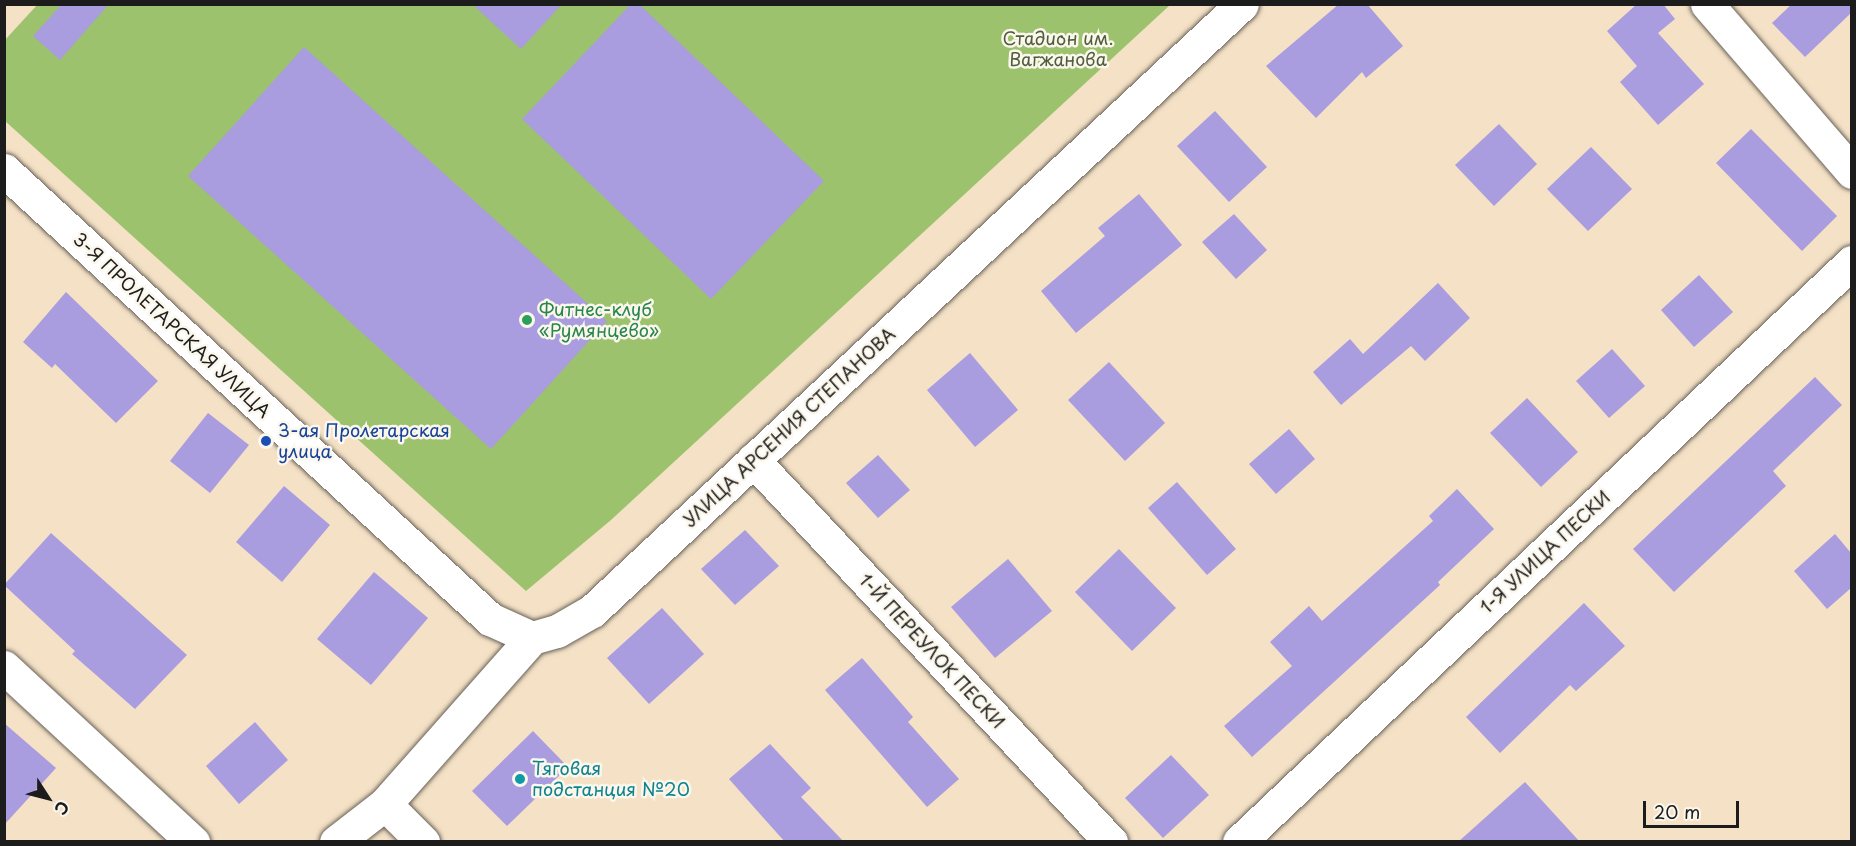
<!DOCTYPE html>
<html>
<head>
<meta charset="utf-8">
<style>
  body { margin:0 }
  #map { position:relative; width:1856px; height:846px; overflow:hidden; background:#f4e1c6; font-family:"Playpen Sans",sans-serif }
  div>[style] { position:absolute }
  .green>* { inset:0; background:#9cc26d }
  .building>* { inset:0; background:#a99cdf }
  .roads { filter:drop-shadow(0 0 2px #686158) drop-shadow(0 0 2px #686158) }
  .minor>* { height:33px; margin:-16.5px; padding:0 16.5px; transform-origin:16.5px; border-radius:16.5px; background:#fff }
  .tertiary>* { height:33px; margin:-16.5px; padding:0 16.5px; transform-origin:16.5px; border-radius:16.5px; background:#fff }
  .dots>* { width:16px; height:16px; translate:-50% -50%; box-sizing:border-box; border:3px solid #fbf7ec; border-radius:50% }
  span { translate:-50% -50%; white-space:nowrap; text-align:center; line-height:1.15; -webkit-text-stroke:5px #fbf7ec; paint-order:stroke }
  .park-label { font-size:18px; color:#4f5e3c }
  .leisure-label { font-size:18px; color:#27864d }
  .left { translate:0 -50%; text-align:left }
  .street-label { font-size:18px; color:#1c1c1c }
  .transit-label { font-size:18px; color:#164399 }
  .culture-label { font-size:18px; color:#0d838f }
  .frame { position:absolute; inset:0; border:6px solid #1c1c1c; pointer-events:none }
  .north { position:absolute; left:18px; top:768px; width:60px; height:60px; -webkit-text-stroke:4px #fbf7ec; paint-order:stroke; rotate:126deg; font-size:16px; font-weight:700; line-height:24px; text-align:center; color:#1c1c1c }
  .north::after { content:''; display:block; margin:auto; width:21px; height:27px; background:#1c1c1c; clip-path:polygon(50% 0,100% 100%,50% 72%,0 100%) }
  .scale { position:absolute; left:1643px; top:801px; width:96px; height:27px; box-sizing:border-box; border:3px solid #1c1c1c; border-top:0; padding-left:8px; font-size:18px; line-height:21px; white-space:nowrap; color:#1c1c1c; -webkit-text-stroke:4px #fbf7ec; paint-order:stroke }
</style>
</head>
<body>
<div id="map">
  <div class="green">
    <div style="clip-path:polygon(38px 4px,1170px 5px,611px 520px,526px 591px,5px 121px,4px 41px)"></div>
  </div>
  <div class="building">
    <div style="clip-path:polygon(62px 4px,109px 4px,60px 60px,33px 36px)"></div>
    <div style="clip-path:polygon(472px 4px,562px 4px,521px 49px)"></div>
    <div style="clip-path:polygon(631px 4px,639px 4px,824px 181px,711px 299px,522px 119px)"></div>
    <div style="clip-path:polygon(1339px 4px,1367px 4px,1403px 46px,1366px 78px,1362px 72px,1316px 118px,1266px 66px)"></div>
    <div style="clip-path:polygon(1637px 4px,1663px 4px,1675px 19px,1658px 33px,1704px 84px,1658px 125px,1620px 82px,1637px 66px,1607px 31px)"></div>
    <div style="clip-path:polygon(1792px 4px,1851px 4px,1851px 13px,1805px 57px,1772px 23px)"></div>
    <div style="clip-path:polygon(304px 47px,607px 321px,491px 449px,188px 176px)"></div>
    <div style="clip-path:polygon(1215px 111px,1267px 167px,1229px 202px,1177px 146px)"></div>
    <div style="clip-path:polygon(1499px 124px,1537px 164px,1494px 206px,1455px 165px)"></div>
    <div style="clip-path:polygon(1751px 129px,1837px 216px,1802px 251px,1716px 163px)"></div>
    <div style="clip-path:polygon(1591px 147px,1632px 189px,1588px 231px,1547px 189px)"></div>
    <div style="clip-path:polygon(1139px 194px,1182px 245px,1076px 333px,1041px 291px,1105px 236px,1098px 228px)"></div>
    <div style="clip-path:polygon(1234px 214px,1267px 250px,1236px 279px,1202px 242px)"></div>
    <div style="clip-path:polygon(1699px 275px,1733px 312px,1694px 347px,1661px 310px)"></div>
    <div style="clip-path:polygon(1438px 283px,1470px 318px,1425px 361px,1411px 346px,1341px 405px,1313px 372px,1350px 339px,1363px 354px)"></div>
    <div style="clip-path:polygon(66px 292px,158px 381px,116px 423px,55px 364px,52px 368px,23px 342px)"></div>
    <div style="clip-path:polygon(1612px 349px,1645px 386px,1609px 418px,1576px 381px)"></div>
    <div style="clip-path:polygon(970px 353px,1018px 410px,975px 447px,927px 390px)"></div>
    <div style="clip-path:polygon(1109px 362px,1165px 423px,1125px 461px,1068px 400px)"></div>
    <div style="clip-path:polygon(1815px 377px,1842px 405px,1773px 471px,1786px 486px,1674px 592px,1633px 549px)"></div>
    <div style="clip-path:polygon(1527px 398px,1578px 452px,1541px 487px,1490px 433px)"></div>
    <div style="clip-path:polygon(208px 413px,249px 445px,210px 493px,170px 461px)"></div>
    <div style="clip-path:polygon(1289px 429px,1315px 459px,1276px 494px,1249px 464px)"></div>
    <div style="clip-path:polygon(878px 455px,910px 490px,878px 518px,846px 483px)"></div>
    <div style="clip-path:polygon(1177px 482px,1236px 549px,1207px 575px,1148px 508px)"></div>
    <div style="clip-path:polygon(284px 486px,330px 525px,282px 582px,236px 542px)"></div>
    <div style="clip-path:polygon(1457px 489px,1494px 529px,1438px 582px,1440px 585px,1252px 757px,1224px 726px,1292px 666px,1270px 642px,1309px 606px,1322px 621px,1433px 521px,1429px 516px)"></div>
    <div style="clip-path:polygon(745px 530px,779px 566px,735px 605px,701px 569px)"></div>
    <div style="clip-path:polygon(51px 533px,187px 655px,135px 709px,72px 654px,75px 651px,4px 585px)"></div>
    <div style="clip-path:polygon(1835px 534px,1851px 553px,1851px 588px,1827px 609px,1794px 571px)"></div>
    <div style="clip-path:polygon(1119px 549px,1176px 608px,1132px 651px,1075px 592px)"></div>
    <div style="clip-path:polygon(1008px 559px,1052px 611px,995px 658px,951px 607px)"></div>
    <div style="clip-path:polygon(374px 572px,428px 618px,371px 685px,317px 639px)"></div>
    <div style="clip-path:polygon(1584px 603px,1625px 646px,1576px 691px,1570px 685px,1500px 753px,1466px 717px)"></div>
    <div style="clip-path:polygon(662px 608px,704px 654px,649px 704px,607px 658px)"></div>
    <div style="clip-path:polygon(862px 658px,913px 717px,908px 722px,959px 779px,927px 807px,825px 690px)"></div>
    <div style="clip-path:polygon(255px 722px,288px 760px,239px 804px,206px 766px)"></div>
    <div style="clip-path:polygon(4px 723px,56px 768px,4px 825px)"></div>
    <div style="clip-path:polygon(533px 731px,568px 767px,507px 826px,472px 791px)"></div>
    <div style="clip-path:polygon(770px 744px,811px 788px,801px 797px,844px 842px,785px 842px,729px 779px)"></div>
    <div style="clip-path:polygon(1171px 755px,1209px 795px,1163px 838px,1125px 798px)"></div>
    <div style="clip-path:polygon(1525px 782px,1580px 842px,1458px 842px)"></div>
  </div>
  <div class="roads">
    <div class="minor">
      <div style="left:1707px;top:4px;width:222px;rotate:49.2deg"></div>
      <div style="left:753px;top:460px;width:524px;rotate:46.86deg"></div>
      <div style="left:4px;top:667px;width:258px;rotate:42.8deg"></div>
      <div style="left:385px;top:804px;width:54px;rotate:45deg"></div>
      <div style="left:336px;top:842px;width:62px;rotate:-37.8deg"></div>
      <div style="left:385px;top:804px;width:222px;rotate:-48.5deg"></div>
      <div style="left:1239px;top:842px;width:844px;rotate:-43.42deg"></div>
    </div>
    <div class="tertiary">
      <div style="left:4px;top:170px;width:662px;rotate:42.73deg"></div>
      <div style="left:490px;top:619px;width:46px;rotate:24.3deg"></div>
      <div style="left:532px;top:638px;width:26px;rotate:-16deg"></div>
      <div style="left:557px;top:631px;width:40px;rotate:-29.7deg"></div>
      <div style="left:592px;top:611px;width:889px;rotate:-43.04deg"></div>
    </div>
  </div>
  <div class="dots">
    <div style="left:527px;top:320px;background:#2e9e5b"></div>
    <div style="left:266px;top:441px;background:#1a4fb4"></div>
    <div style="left:520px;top:779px;background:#0f9aa8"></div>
  </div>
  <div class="park-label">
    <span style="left:1058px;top:49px">Стадион им.<br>Вагжанова</span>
  </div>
  <div class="leisure-label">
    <span class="left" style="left:539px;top:320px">Фитнес-клуб<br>«Румянцево»</span>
  </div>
  <div class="street-label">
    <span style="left:172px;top:325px;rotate:43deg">3-Я ПРОЛЕТАРСКАЯ УЛИЦА</span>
    <span style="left:789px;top:427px;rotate:-43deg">УЛИЦА АРСЕНИЯ СТЕПАНОВА</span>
    <span style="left:1545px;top:552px;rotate:-43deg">1-Я УЛИЦА ПЕСКИ</span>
    <span style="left:932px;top:651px;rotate:47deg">1-Й ПЕРЕУЛОК ПЕСКИ</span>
  </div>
  <div class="transit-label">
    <span class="left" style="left:278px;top:441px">3-ая Пролетарская<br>улица</span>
  </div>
  <div class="culture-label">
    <span class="left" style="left:532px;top:779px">Тяговая<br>подстанция №20</span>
  </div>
  <div class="frame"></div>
  <div class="north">С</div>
  <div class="scale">20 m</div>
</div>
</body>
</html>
